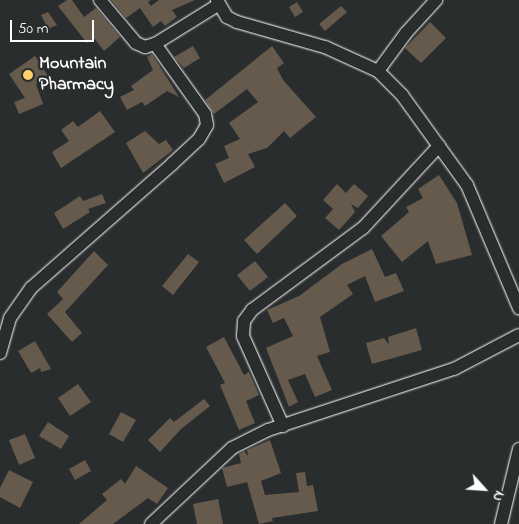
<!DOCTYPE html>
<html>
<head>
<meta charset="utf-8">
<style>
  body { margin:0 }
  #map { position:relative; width:519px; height:524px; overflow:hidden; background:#2a2d2e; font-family:"Indie Flower",sans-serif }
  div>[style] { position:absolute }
  .building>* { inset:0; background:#655a4c }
  .roads { filter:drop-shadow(0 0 1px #fff) drop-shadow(0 0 1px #fff) }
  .minor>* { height:12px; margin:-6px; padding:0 6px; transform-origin:6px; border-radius:6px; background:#2a2d2e }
  .dots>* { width:14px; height:14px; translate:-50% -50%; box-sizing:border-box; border:2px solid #2a2d2e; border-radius:50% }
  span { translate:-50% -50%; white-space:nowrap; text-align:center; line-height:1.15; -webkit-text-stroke:5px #2a2d2e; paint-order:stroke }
  .poi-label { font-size:18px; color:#fff; font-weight:700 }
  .left { translate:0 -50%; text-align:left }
  .north { position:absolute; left:459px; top:464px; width:50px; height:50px; -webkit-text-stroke:4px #2a2d2e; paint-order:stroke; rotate:116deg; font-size:14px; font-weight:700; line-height:20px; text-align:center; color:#fff }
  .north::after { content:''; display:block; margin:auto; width:18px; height:22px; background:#fff; clip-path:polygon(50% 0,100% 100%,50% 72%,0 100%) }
  .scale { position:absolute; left:10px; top:20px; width:84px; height:22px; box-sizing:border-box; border:2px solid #fff; border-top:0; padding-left:6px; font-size:15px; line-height:18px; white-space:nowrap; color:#fff; -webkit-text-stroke:4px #2a2d2e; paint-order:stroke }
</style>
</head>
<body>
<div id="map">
  <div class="building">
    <div style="clip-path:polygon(67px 0,72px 0,84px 17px,96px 8px,120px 37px,104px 51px,94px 38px,87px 43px,58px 6px)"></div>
    <div style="clip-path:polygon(111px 0,151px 0,148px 2px,151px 6px,159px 0,195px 0,172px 10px,177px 17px,165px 26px,161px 21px,153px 27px,140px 8px,126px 18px)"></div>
    <div style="clip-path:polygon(297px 2px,303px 12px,295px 17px,289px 7px)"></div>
    <div style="clip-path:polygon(341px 6px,347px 12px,325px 31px,319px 24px)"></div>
    <div style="clip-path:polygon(48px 12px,57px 25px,48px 29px,41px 15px)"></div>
    <div style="clip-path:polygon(430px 22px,446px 38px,421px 63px,405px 48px)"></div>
    <div style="clip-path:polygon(193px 46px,200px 58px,184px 68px,174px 57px)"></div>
    <div style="clip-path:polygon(272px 46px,284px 63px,277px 68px,283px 80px,316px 117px,290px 138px,284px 131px,267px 148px,248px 154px,255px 167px,224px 183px,215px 164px,229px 158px,224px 146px,240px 139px,229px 123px,258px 102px,247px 89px,214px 114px,205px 100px)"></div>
    <div style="clip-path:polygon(152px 54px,179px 97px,167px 91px,145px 106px,142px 102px,127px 110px,120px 97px,134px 90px,131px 86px,153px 70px,147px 57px)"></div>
    <div style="clip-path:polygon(35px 56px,48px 76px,36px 84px,43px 104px,19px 114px,14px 102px,25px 98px,9px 74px)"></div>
    <div style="clip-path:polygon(100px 111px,115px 132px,61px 168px,52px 152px,69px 141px,61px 130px,73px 121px,78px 127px)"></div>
    <div style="clip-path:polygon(145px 131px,159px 144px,166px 140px,173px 150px,143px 173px,126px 143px)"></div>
    <div style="clip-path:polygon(439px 175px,457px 203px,472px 255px,436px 264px,428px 241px,402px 262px,381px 236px,409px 212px,406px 207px,423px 198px,418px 189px)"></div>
    <div style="clip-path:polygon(337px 184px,346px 193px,354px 184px,368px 196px,358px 208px,351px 204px,355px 212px,339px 230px,325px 218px,333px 209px,323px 200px)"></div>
    <div style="clip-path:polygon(102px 194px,106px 203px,88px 209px,90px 212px,63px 229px,54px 213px,80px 196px,83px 201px)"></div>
    <div style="clip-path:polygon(285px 203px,297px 216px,257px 254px,244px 240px)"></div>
    <div style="clip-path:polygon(372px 249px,385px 277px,396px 273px,404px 291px,375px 302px,365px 276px,347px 285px,353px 294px,320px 317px,330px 352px,317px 356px,332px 390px,315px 397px,305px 374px,288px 380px,298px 402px,289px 407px,266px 348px,293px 336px,284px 318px,273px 323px,267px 310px,299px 296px,342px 264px)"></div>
    <div style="clip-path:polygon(94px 251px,108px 265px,65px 312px,82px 333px,72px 342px,47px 314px,63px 299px,57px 292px)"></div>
    <div style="clip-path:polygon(188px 254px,199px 262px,173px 295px,162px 286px)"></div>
    <div style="clip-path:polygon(255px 261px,268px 277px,250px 291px,237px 275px)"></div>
    <div style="clip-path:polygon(416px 328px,422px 350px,372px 364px,366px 343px,384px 338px,389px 345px,388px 337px)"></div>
    <div style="clip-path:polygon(224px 337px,244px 375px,249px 372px,259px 395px,246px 401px,255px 423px,239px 430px,220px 385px,225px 383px,206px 347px)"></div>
    <div style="clip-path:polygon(35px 341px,51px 369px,41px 372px,40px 368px,31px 373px,18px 351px)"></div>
    <div style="clip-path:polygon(78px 384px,91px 402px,70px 416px,58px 398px)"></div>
    <div style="clip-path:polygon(204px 399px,210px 406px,181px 429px,160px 452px,148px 440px,170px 418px,174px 422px)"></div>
    <div style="clip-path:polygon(121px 412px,136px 420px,123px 442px,109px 434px)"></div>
    <div style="clip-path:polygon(48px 422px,69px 436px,61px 449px,39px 436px)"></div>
    <div style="clip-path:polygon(25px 434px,35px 458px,19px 465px,9px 440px)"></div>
    <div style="clip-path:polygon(270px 440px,281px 473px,261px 481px,265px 495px,299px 492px,296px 473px,305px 472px,307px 486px,313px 485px,318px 511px,272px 518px,273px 521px,259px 524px,247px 482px,227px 487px,222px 468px,241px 463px,239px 454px,244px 451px,248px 456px,247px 450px)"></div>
    <div style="clip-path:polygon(85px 460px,91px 471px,75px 480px,69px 469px)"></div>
    <div style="clip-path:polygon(136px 466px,168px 488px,157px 504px,148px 498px,113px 524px,79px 524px,107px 500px,102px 494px,121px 479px,125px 484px)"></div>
    <div style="clip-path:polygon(9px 470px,33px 482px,20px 508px,0 497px,0 488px)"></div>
    <div style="clip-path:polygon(218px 499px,223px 524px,197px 524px,193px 504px)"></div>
  </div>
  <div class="roads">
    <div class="minor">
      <div style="left:100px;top:0;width:56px;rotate:50.1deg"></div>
      <div style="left:136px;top:43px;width:10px;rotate:24deg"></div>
      <div style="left:145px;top:47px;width:10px;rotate:-17deg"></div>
      <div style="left:155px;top:44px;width:74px;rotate:-31.8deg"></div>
      <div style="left:217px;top:0;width:20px;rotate:60deg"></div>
      <div style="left:227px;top:17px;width:11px;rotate:27deg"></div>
      <div style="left:237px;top:22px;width:91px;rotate:15.9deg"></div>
      <div style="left:325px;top:47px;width:58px;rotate:24.4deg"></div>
      <div style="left:378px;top:71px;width:34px;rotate:45deg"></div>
      <div style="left:402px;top:95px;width:111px;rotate:54.2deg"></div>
      <div style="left:467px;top:185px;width:134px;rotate:67.1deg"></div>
      <div style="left:378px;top:71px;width:47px;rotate:-53.6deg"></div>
      <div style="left:406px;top:33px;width:45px;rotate:-47.7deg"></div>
      <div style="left:0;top:353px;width:36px;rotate:-74deg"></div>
      <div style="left:10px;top:318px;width:37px;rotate:-55deg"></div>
      <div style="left:31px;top:288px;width:188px;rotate:-41.3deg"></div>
      <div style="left:172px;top:164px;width:37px;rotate:-43deg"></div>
      <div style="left:199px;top:139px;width:16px;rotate:-60deg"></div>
      <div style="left:207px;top:125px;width:11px;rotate:-100deg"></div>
      <div style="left:205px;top:114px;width:86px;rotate:-125.5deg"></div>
      <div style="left:283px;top:426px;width:98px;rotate:-114deg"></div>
      <div style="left:243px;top:336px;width:15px;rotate:-86deg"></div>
      <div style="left:244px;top:321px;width:14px;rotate:-54deg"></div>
      <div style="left:252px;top:310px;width:138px;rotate:-36.5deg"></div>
      <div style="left:363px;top:228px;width:112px;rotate:-47.2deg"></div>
      <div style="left:151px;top:524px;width:111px;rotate:-43.2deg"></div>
      <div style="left:232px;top:448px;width:40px;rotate:-26.6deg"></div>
      <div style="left:268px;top:430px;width:196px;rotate:-18.2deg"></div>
      <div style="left:454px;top:369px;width:73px;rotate:-27.6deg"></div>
      <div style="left:501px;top:524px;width:77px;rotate:-76.5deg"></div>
    </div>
  </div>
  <div class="dots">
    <div style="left:28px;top:75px;background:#ffd166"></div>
  </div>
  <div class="poi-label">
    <span class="left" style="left:39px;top:75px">Mountain<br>Pharmacy</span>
  </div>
  <div class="north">N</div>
  <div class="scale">50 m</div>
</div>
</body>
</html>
